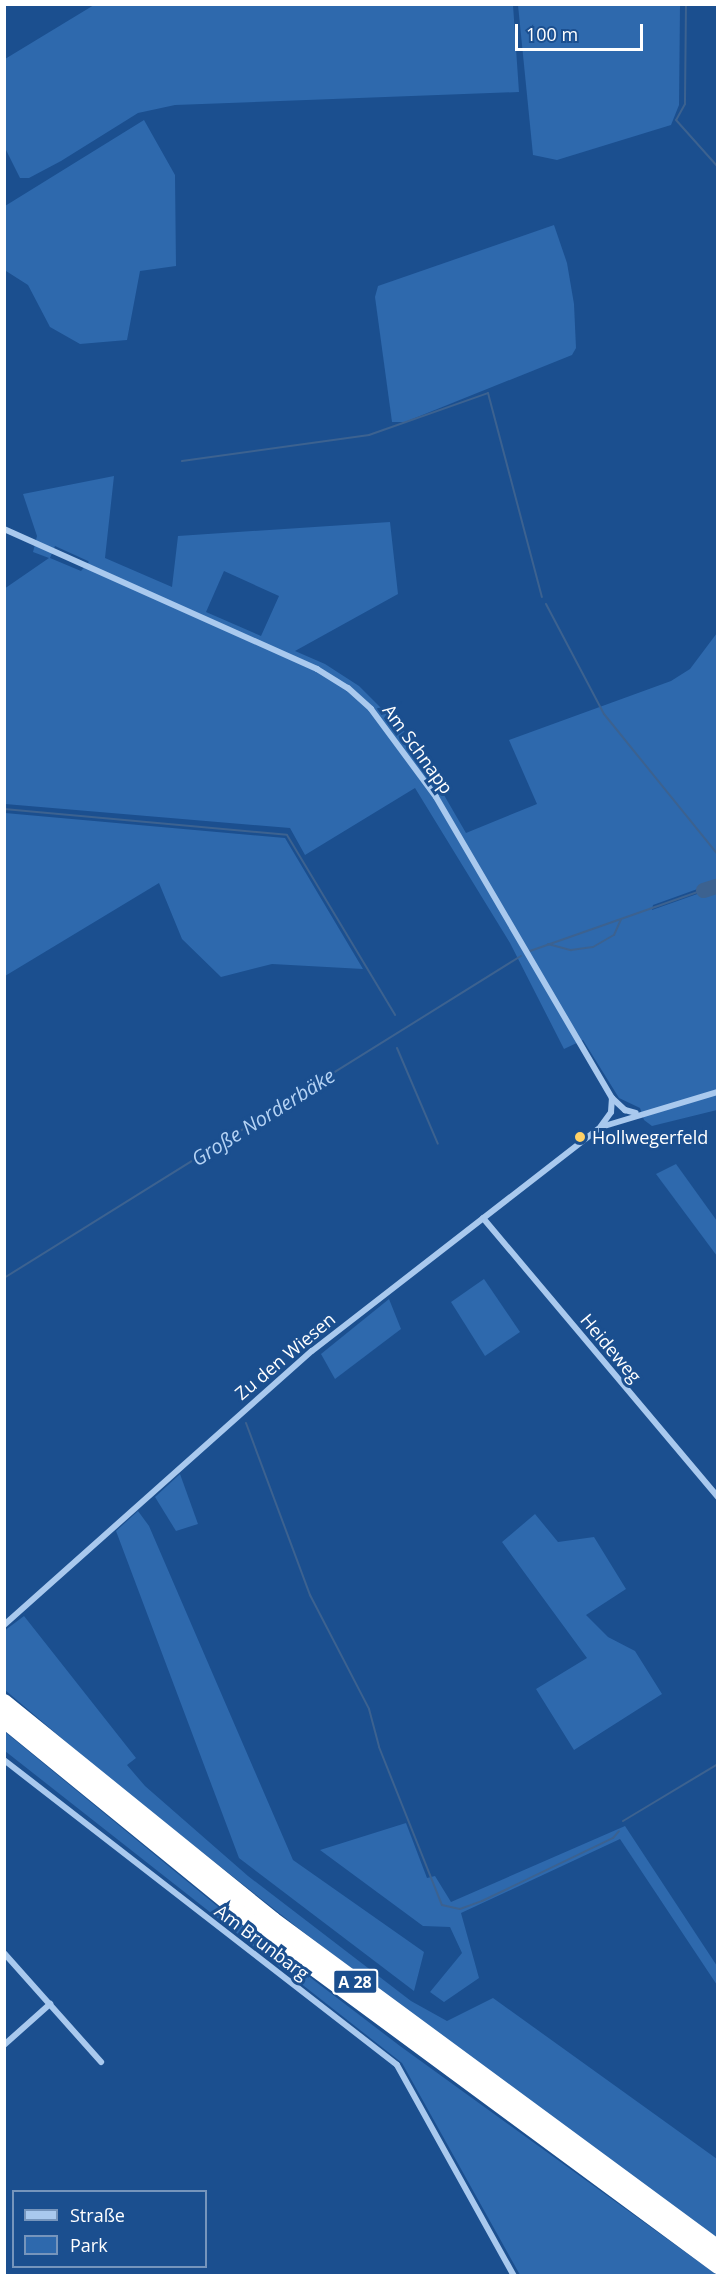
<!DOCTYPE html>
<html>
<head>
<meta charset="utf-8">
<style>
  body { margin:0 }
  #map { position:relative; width:722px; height:2280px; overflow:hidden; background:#1b4f8f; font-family:"Open Sans",sans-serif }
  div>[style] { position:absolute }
  .green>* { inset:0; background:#2e69ad }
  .stream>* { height:2px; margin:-1px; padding:0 1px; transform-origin:1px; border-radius:1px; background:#3c6290 }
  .river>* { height:15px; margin:-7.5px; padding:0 7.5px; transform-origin:7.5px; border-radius:7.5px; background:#3c6290 }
  .street>* { height:6px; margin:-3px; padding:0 3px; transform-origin:3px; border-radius:3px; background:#a9c9ee }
  .highway>* { height:16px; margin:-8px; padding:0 8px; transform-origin:8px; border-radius:8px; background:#fff }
  .dots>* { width:16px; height:16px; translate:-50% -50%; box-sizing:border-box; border:3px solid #1b4f8f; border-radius:50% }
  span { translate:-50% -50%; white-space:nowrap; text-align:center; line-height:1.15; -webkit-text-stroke:6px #1b4f8f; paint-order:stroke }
  .shield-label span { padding:2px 4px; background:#1b4f8f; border:2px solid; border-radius:4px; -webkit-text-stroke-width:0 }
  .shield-label { font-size:16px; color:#fff; font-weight:700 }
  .street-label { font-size:18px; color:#fff }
  .poi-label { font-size:18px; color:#fff }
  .left { translate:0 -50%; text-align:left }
  .water-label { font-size:20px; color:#b5d3f5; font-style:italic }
  .frame { position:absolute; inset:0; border:6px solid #fff; pointer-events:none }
  .legend { position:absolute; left:12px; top:2190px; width:195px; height:78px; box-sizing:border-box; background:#1b4f8f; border:2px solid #7695bc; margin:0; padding:8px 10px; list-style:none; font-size:18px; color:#fff }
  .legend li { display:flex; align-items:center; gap:12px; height:30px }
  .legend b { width:30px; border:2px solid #7695bc }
  .scale { position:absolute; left:515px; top:24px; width:128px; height:27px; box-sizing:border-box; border:3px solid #fff; border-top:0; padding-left:8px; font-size:18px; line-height:21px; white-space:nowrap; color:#fff; -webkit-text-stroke:4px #1b4f8f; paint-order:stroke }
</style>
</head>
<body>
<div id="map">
  <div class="green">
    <div style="clip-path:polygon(94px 5px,513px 5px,519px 92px,175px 105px,138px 113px,61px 161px,29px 178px,20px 178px,5px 148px,5px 59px)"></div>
    <div style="clip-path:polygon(518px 5px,680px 5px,679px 105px,671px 125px,557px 160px,533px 155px)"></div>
    <div style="clip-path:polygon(144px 120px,175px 175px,176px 266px,140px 271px,127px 340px,80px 344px,50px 327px,28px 285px,6px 271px,5px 206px)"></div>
    <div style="clip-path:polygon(554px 225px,567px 263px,574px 304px,576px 348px,572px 355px,405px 422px,392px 422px,375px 297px,378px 286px)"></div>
    <div style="clip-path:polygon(evenodd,114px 476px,105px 558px,172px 587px,178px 536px,390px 522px,398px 594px,295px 651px,325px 664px,359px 686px,411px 738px,466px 833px,537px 804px,509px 740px,671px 681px,690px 669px,717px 633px,717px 882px,653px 905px,652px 910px,717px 887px,717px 1110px,652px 1126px,644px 1120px,640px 1108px,619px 1098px,583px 1040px,564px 1049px,510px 943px,415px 788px,305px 855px,290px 828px,5px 804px,4px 589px,49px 558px,33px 552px,37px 536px,23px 494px,114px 476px,55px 546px,88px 561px,89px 562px,81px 571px,50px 558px,55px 546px,114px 476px,224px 571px,279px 596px,261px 636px,206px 612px,224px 571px)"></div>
    <div style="clip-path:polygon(5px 813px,285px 838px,363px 969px,272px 964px,221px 977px,182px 939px,159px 883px,5px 976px)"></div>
    <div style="clip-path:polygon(676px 1164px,717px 1221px,717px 1256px,656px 1174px)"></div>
    <div style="clip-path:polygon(484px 1279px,520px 1332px,485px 1356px,451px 1302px)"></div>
    <div style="clip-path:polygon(389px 1299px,401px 1329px,335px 1379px,321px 1354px)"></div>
    <div style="clip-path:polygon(180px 1474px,198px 1524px,176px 1531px,155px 1497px)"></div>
    <div style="clip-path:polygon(138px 1511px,149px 1526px,293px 1860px,424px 1952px,414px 1991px,239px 1858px,116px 1531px)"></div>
    <div style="clip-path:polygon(535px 1514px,558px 1542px,594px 1537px,626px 1589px,586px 1615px,608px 1637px,635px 1651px,662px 1694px,574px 1750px,536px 1689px,587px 1658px,502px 1542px)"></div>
    <div style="clip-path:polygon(24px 1616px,136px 1758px,127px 1765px,145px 1786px,248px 1876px,411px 2001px,447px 2021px,493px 1998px,717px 2159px,717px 2238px,502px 2083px,298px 1928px,112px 1781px,5px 1690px,4px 1631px)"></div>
    <div style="clip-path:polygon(4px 1731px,222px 1910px,400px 2046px,717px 2275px,520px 2275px,402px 2063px,5px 1751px)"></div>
    <div style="clip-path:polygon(406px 1823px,427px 1878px,435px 1876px,451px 1902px,625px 1826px,717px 1966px,717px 1985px,620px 1839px,461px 1913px,479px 1978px,444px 2002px,430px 1992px,462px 1953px,450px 1927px,423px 1926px,320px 1850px)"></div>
  </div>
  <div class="stream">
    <div style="left:686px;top:4px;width:100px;rotate:90.6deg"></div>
    <div style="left:685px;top:104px;width:18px;rotate:119deg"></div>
    <div style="left:676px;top:120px;width:63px;rotate:48.2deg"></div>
    <div style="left:182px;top:461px;width:189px;rotate:-7.9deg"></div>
    <div style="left:369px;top:435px;width:126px;rotate:-19.4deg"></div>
    <div style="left:488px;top:393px;width:211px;rotate:75.2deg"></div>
    <div style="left:546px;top:604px;width:124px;rotate:62.2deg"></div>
    <div style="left:604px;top:714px;width:181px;rotate:51deg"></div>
    <div style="left:4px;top:809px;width:284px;rotate:5.2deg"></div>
    <div style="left:287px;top:835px;width:210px;rotate:59deg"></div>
    <div style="left:548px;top:944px;width:24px;rotate:15deg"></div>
    <div style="left:571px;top:950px;width:22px;rotate:-8deg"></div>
    <div style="left:593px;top:947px;width:24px;rotate:-30deg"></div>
    <div style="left:614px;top:935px;width:17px;rotate:-66deg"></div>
    <div style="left:530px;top:951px;width:183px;rotate:-19.4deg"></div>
    <div style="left:397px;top:1048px;width:104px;rotate:66.9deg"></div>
    <div style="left:4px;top:1278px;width:609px;rotate:-31.92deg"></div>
    <div style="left:246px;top:1423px;width:184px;rotate:69.6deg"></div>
    <div style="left:310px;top:1595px;width:128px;rotate:62.6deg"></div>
    <div style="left:369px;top:1709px;width:39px;rotate:75deg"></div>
    <div style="left:379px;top:1747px;width:170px;rotate:68.3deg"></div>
    <div style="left:442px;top:1905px;width:18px;rotate:13deg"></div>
    <div style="left:460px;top:1909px;width:23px;rotate:-20deg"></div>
    <div style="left:482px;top:1901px;width:145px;rotate:-25.7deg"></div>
    <div style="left:613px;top:1838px;width:9px;rotate:-49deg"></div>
    <div style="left:623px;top:1821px;width:111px;rotate:-31deg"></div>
  </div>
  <div class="river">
    <div style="left:703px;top:890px;width:16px;rotate:-18deg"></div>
  </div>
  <div class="street">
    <div style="left:4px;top:529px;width:343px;rotate:24.1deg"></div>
    <div style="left:317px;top:669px;width:36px;rotate:32deg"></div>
    <div style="left:348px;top:688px;width:31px;rotate:42deg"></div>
    <div style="left:371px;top:709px;width:109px;rotate:53.5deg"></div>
    <div style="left:436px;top:797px;width:349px;rotate:59.7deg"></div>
    <div style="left:612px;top:1098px;width:18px;rotate:43deg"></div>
    <div style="left:625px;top:1110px;width:11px;rotate:15deg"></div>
    <div style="left:601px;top:1126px;width:17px;rotate:-54deg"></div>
    <div style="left:611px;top:1112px;width:14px;rotate:-86deg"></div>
    <div style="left:483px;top:1218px;width:365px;rotate:49.9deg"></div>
    <div style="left:4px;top:1625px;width:412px;rotate:-41.7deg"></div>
    <div style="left:312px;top:1351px;width:366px;rotate:-37.8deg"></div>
    <div style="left:601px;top:1127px;width:122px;rotate:-16.7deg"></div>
    <div style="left:4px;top:1760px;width:497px;rotate:37.8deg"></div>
    <div style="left:397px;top:2065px;width:241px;rotate:61deg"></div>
    <div style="left:4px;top:1953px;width:146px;rotate:48.3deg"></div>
    <div style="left:4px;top:2045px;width:62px;rotate:-41.7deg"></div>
  </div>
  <div class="highway">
    <div style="left:4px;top:1702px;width:346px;rotate:39deg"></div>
    <div style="left:273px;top:1920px;width:553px;rotate:36.39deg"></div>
    <div style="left:4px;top:1720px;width:321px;rotate:39.2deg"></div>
    <div style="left:253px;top:1923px;width:578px;rotate:36.41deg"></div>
  </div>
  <div class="dots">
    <div style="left:580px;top:1137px;background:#ffd166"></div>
  </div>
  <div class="shield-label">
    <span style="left:355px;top:1982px">A 28</span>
  </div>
  <div class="street-label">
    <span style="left:418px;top:749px;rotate:54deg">Am Schnapp</span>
    <span style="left:611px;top:1348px;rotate:50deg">Heideweg</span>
    <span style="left:285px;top:1356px;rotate:-40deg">Zu den Wiesen</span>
    <span style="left:262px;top:1942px;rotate:37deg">Am Brunbarg</span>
  </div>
  <div class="poi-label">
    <span class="left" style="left:592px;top:1137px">Hollwegerfeld</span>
  </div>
  <div class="water-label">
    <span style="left:263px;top:1117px;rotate:-32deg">Große Norderbäke</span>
  </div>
  <div class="frame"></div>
  <ul class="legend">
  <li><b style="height:8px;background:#a9c9ee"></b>Straße</li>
  <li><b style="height:16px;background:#2e69ad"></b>Park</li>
  </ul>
  <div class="scale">100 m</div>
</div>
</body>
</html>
